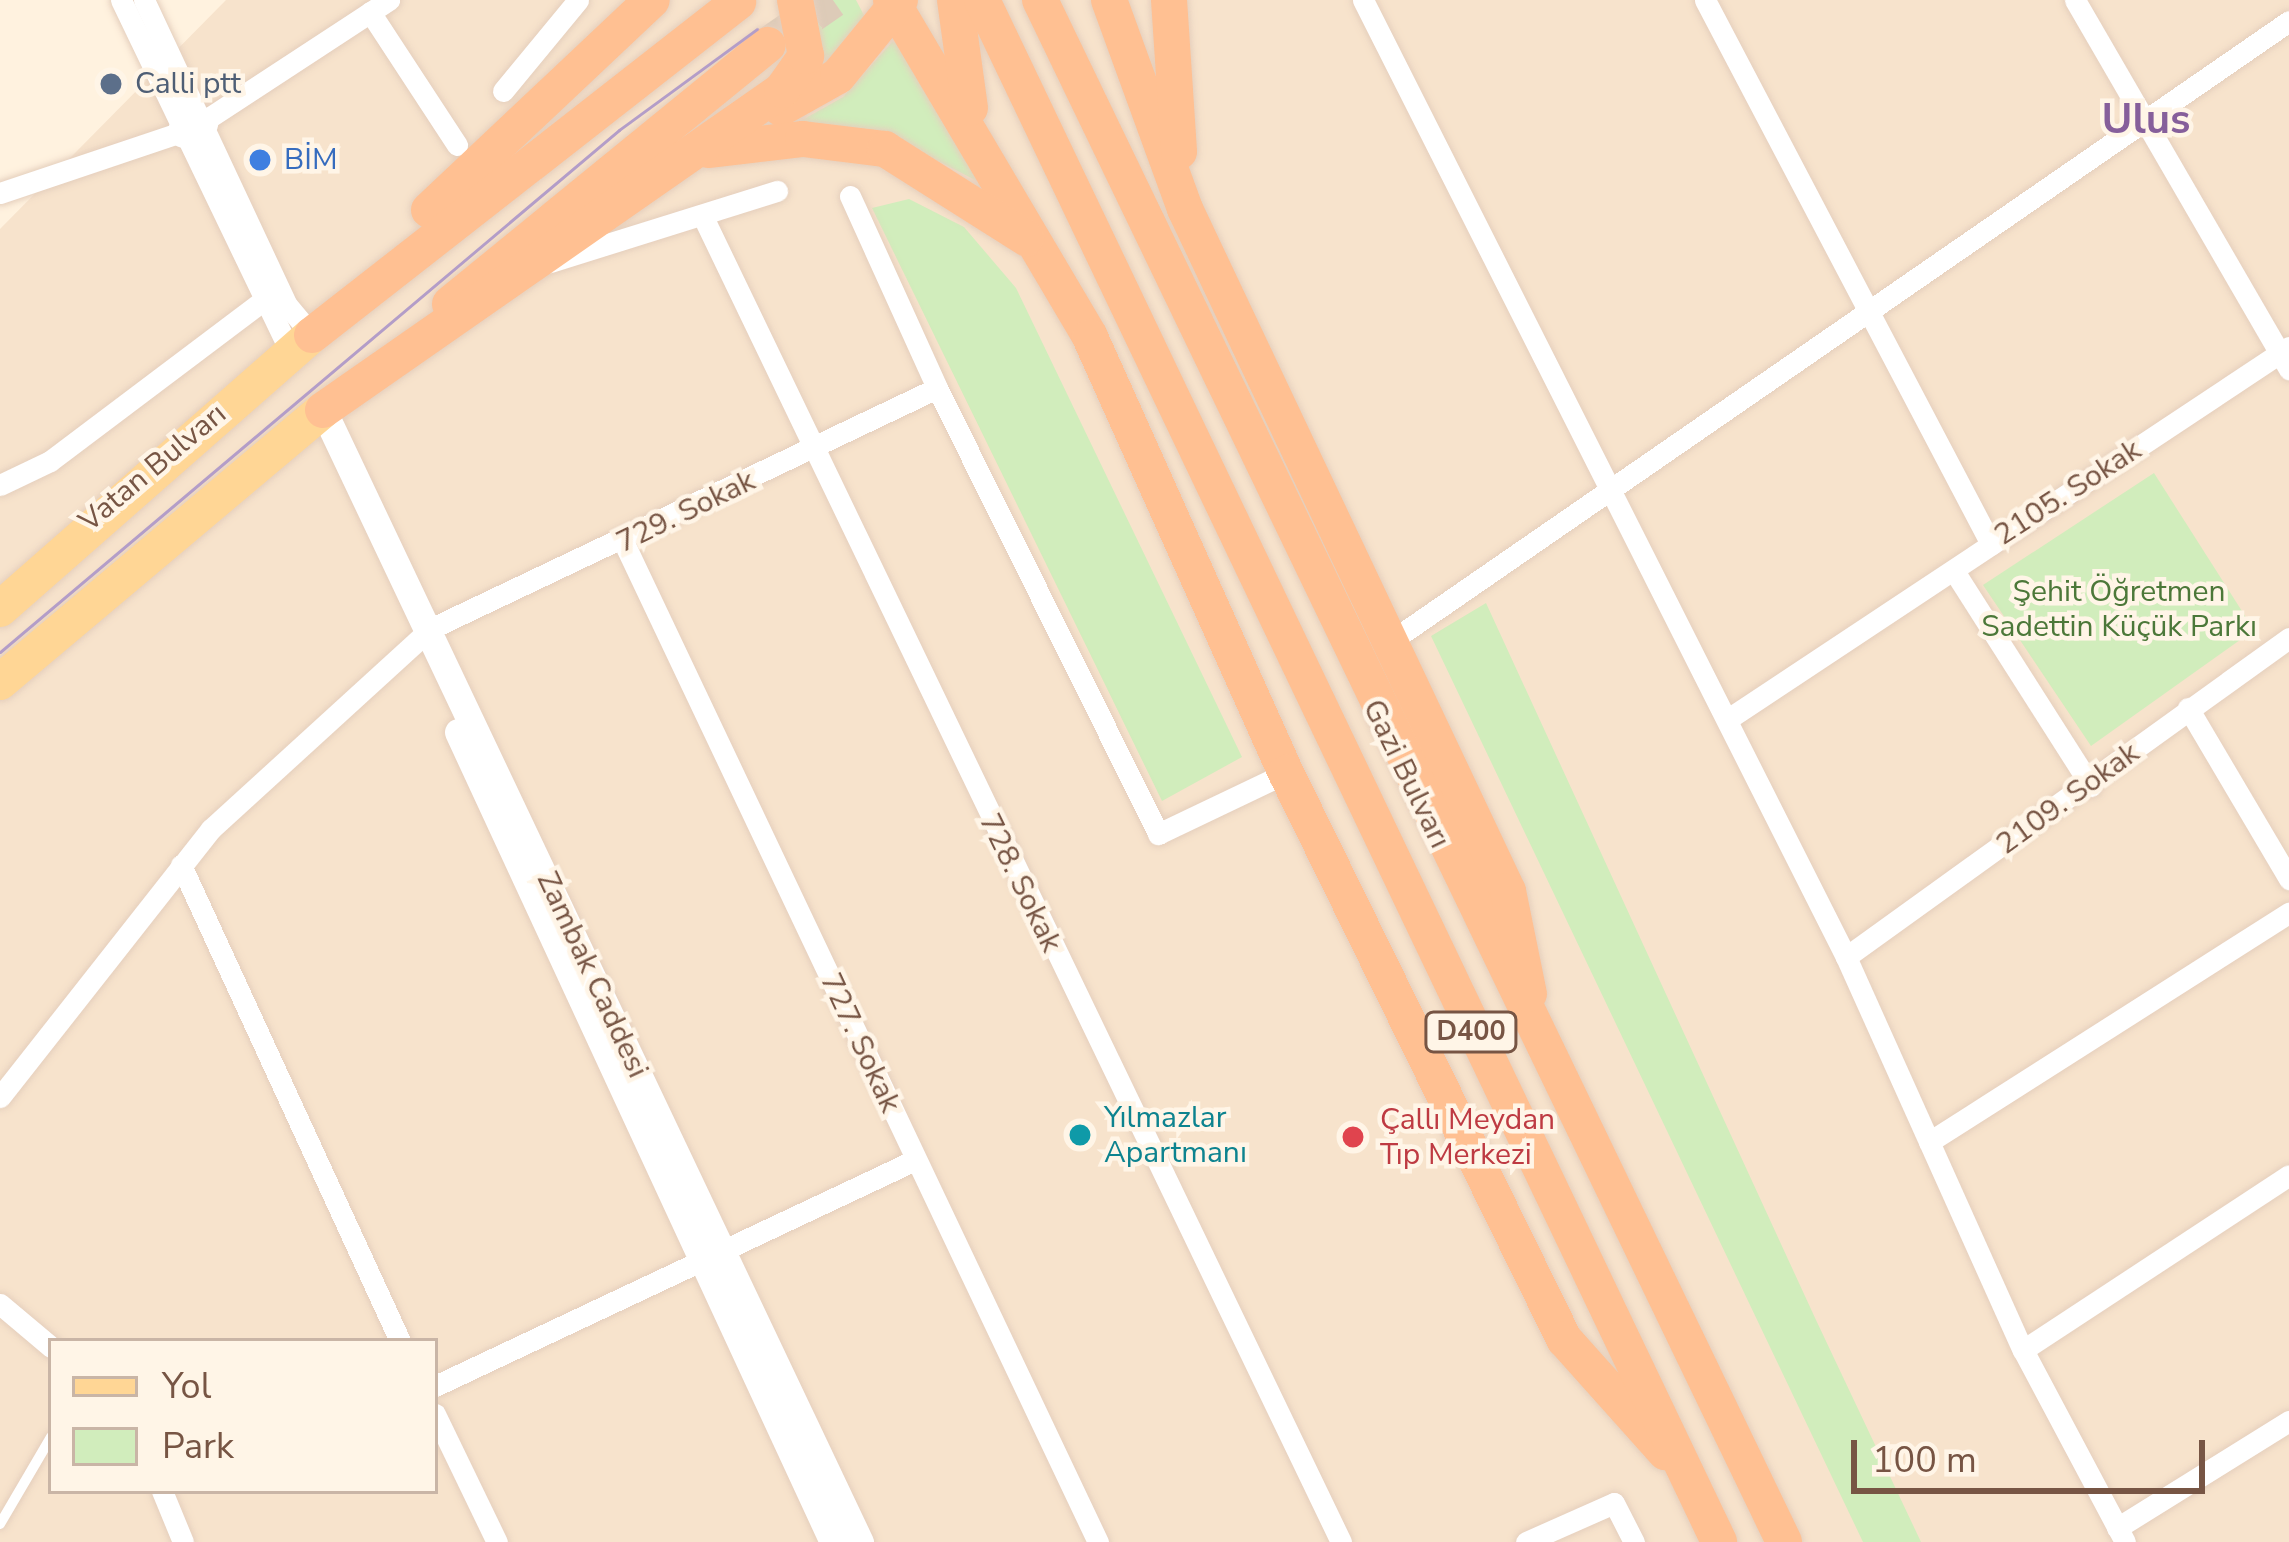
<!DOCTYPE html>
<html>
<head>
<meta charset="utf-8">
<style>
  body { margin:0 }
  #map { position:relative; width:2289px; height:1542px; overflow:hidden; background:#fff2df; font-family:"Nunito Sans",sans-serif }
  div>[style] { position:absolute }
  .residential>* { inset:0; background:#f7e3cc }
  .green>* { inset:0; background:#d1edbc }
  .trunk-tunnel>* { height:36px; margin-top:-18px; transform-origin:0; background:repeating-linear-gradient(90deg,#ddcbb8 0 36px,transparent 0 54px) }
  .roads { filter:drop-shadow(0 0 3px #e5cfbd) drop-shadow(0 0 3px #e5cfbd) }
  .service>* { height:10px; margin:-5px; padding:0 5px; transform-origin:5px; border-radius:5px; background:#fff }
  .minor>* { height:21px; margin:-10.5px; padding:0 10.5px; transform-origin:10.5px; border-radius:10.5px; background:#fff }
  .tertiary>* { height:27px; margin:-13.5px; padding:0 13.5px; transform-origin:13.5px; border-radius:13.5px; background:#fff }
  .secondary>* { height:33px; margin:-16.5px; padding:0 16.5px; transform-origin:16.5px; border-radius:16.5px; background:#fff }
  .primary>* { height:36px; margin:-18px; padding:0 18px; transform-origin:18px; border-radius:18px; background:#ffd695 }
  .trunk>* { height:36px; margin:-18px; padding:0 18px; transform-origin:18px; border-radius:18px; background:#ffc092 }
  .tram>* { height:3px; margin:-1.5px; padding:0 1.5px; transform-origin:1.5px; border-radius:1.5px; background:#b39dc8 }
  .dots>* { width:33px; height:33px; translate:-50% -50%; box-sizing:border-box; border:6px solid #fff5e7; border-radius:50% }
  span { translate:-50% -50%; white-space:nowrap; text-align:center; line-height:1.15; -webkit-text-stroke:9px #fff5e7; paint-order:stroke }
  .shield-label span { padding:3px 9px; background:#fff5e7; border:3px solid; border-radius:9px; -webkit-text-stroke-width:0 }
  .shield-label { font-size:27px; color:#754; font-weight:700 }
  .service-label { font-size:30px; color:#4e5e75 }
  .left { translate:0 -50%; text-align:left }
  .shop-label { font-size:30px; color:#366cbe }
  .street-label { font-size:30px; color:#754 }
  .park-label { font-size:30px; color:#4c7839 }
  .culture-label { font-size:30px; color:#0d838f }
  .health-label { font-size:30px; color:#be3a42 }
  .district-label { font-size:42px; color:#865f9b; font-weight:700 }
  .legend { position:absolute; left:48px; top:1338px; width:390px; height:156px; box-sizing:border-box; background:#fff5e7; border:3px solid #c9b5a6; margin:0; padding:15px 21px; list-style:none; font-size:36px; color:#754 }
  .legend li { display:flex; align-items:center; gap:24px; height:60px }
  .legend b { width:60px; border:3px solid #c9b5a6 }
  .scale { position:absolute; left:1851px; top:1440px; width:354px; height:54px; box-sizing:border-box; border:6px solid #754; border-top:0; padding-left:15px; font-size:36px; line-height:42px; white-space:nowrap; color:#754; -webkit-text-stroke:9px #fff5e7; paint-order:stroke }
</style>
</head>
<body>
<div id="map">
  <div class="residential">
    <div style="clip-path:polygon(evenodd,226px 0,2289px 0,2289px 1542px,0 1542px,0 229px,226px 0,51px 1341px,435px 1341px,435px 1491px,51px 1491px,51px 1341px)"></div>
  </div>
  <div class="green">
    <div style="clip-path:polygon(807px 0,856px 0,869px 25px,811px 77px)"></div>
    <div style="clip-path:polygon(892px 42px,904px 44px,981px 183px,903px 143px,788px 128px,843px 97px)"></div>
    <div style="clip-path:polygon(909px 199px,964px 227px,1016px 288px,1242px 757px,1162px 801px,872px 208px)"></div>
    <div style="clip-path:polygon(2154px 473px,2254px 630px,2091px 746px,1983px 585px)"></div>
    <div style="clip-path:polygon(1486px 603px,1816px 1320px,1921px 1542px,1863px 1542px,1431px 636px)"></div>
  </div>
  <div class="trunk-tunnel">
    <div style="left:768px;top:45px;width:79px;rotate:-34.7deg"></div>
  </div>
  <div class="roads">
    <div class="service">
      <div style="left:0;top:1524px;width:101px;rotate:-59.6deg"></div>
    </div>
    <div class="minor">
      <div style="left:121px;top:0;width:392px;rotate:64.3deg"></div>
      <div style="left:144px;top:0;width:337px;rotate:64.9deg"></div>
      <div style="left:287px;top:305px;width:39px;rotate:50deg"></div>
      <div style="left:1363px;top:0;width:1072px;rotate:63.22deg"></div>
      <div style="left:1846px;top:957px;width:431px;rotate:65.8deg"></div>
      <div style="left:2023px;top:1350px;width:217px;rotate:62deg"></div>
      <div style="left:1705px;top:0;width:615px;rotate:62.27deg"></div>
      <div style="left:2075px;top:0;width:427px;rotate:59.9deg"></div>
      <div style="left:370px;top:12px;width:159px;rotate:56.8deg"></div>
      <div style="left:503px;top:91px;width:118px;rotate:-50.5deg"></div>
      <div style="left:201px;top:123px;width:225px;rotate:-33.2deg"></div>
      <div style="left:0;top:193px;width:194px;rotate:-18.6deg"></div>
      <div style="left:850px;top:196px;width:211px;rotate:65.6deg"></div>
      <div style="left:705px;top:221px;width:1466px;rotate:64.29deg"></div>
      <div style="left:550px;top:262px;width:238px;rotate:-17.4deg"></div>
      <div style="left:0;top:485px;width:55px;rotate:-25.6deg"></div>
      <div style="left:50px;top:461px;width:269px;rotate:-37deg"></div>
      <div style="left:624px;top:543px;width:1106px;rotate:64.62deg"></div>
      <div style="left:1954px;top:571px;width:255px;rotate:57.5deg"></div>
      <div style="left:1391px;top:641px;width:1091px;rotate:-34.62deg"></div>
      <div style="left:2188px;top:708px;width:199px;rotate:59.4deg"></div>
      <div style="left:1728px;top:719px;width:673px;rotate:-33.55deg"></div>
      <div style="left:181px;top:865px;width:524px;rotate:65.29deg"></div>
      <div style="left:1846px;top:957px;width:546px;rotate:-35.76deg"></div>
      <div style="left:0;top:1097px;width:341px;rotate:-51.8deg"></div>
      <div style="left:211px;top:829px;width:297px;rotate:-42.4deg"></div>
      <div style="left:430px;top:629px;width:561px;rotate:-25.42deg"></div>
      <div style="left:937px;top:388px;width:498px;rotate:63.6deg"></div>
      <div style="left:1158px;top:834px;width:142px;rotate:-25.5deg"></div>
      <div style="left:1929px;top:1142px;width:427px;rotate:-32.5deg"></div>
      <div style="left:0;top:1304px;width:67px;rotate:40.1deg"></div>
      <div style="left:2023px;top:1350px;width:318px;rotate:-33.3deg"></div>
      <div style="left:435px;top:1386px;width:531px;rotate:-25.21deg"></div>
      <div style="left:435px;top:1414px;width:142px;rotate:64.2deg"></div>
      <div style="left:162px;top:1491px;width:55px;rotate:67.6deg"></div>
      <div style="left:2117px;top:1528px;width:203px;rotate:-31.9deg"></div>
      <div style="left:1526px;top:1542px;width:96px;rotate:-23.9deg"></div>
      <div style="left:1614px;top:1503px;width:44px;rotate:62.9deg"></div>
    </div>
    <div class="tertiary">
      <div style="left:323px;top:410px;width:1253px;rotate:64.62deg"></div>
      <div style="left:458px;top:732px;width:893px;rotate:65.16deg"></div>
    </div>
    <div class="secondary">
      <div style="left:184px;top:131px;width:19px;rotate:-25deg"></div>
    </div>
    <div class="primary">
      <div style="left:0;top:609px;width:415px;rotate:-41.3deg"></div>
      <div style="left:0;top:682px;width:422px;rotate:-40.1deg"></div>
    </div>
    <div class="trunk">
      <div style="left:891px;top:0;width:391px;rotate:59.4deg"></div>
      <div style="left:1090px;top:337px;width:478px;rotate:65.8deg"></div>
      <div style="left:1286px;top:773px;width:631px;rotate:63.84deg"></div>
      <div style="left:1564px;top:1339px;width:152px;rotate:48.2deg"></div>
      <div style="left:955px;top:0;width:109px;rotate:82.1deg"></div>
      <div style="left:982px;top:0;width:1709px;rotate:64.45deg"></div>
      <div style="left:1040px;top:0;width:1712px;rotate:64.24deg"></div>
      <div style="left:1109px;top:0;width:222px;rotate:70deg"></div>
      <div style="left:1185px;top:209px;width:755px;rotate:64.66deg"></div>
      <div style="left:1508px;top:891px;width:105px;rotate:78.5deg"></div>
      <div style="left:1169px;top:0;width:152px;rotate:86.2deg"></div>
      <div style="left:781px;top:108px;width:65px;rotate:-29.3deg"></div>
      <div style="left:838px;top:76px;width:98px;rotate:-50.8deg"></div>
      <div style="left:708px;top:150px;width:96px;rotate:-6.6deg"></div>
      <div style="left:803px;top:139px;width:83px;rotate:7deg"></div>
      <div style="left:885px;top:149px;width:167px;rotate:32.3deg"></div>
      <div style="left:429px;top:210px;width:306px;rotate:-43.3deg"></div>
      <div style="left:450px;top:304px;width:410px;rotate:-39.2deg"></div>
      <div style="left:312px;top:335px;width:541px;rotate:-38.01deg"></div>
      <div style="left:323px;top:410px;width:560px;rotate:-34.88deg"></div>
      <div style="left:782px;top:90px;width:42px;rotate:-54.8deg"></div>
      <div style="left:806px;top:56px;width:57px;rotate:-101.1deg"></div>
    </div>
  </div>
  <div class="tram">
    <div style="left:0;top:652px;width:810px;rotate:-40.14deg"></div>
    <div style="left:619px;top:130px;width:171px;rotate:-36.2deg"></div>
  </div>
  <div class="dots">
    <div style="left:111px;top:84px;background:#5c6f8a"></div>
    <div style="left:260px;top:160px;background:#3f7fe0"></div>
    <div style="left:1080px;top:1135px;background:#0f9aa8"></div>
    <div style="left:1353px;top:1137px;background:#e0444e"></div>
  </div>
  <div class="shield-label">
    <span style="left:1471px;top:1032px">D400</span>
  </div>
  <div class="service-label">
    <span class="left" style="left:135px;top:84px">Calli ptt</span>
  </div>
  <div class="shop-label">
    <span class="left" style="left:284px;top:160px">BİM</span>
  </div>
  <div class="street-label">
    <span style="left:153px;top:468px;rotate:-40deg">Vatan Bulvarı</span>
    <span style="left:2068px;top:493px;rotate:-33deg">2105. Sokak</span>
    <span style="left:686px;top:512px;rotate:-26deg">729. Sokak</span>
    <span style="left:1406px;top:774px;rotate:64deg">Gazi Bulvarı</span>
    <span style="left:2068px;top:799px;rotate:-36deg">2109. Sokak</span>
    <span style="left:1020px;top:883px;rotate:64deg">728. Sokak</span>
    <span style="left:592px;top:975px;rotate:65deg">Zambak Caddesi</span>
    <span style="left:860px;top:1043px;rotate:65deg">727. Sokak</span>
  </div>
  <div class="park-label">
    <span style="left:2119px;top:609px">Şehit Öğretmen<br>Sadettin Küçük Parkı</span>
  </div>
  <div class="culture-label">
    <span class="left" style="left:1104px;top:1135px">Yılmazlar<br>Apartmanı</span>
  </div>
  <div class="health-label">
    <span class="left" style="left:1380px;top:1137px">Çallı Meydan<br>Tıp Merkezi</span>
  </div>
  <div class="district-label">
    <span style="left:2146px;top:120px">Ulus</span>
  </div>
  <ul class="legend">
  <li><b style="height:15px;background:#ffd695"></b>Yol</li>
  <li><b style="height:33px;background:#d1edbc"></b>Park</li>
  </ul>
  <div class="scale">100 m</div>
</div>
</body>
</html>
